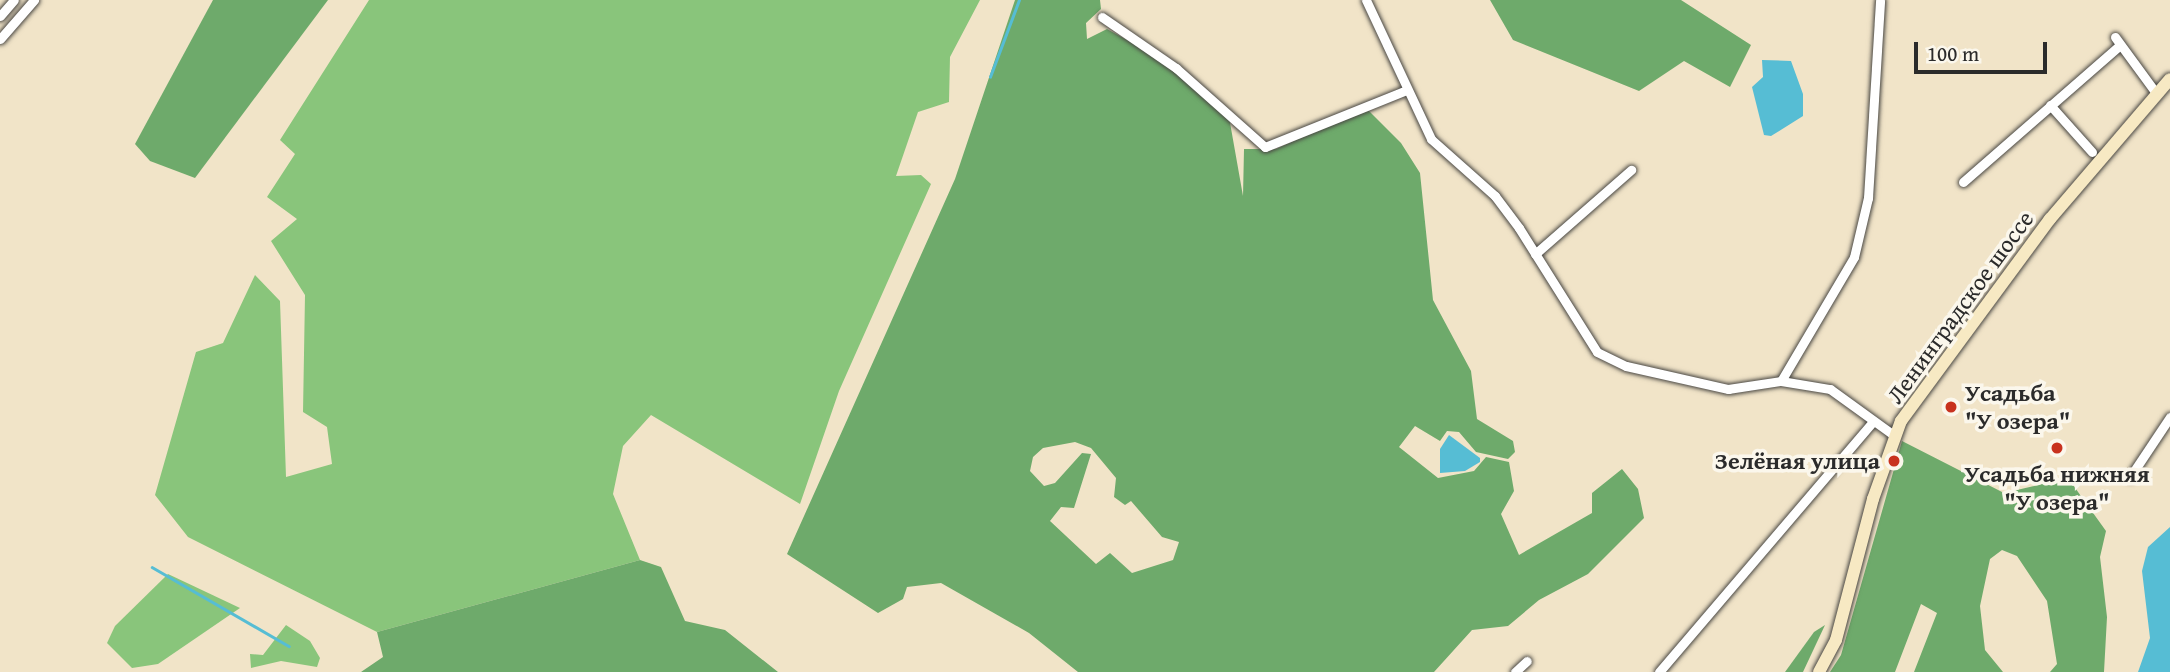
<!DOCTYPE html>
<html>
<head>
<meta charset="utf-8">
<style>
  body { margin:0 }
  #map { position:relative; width:2170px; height:672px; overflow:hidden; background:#f1e4c8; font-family:"Gentium Book Plus",serif }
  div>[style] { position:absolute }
  .green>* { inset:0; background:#89c57b }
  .forest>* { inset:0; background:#6eaa6b }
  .water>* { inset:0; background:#56bdd4 }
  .stream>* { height:2.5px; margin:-1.25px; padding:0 1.25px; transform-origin:1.25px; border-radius:1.25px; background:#56bdd4 }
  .roads { filter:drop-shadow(0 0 2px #494743) drop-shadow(0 0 2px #494743) }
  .street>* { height:9px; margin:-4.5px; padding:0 4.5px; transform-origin:4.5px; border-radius:4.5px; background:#fff }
  .secondary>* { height:12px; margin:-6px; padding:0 6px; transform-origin:6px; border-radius:6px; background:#f7e9c3 }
  .dots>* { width:19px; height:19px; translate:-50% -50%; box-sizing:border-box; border:4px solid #fbf7ec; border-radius:50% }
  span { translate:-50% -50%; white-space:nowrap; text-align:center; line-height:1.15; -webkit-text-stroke:7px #fbf7ec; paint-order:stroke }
  .street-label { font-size:24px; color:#2b2b2b }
  .poi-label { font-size:24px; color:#2b2b2b; font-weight:700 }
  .left { translate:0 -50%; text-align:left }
  .right { translate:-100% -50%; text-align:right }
  .scale { position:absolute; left:1914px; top:42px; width:133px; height:32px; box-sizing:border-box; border:4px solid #2b2b2b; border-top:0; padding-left:9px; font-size:21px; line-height:24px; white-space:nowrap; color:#2b2b2b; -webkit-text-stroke:5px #fbf7ec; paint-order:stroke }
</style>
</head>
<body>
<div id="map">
  <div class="green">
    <div style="clip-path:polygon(369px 0,980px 0,950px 57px,949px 102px,918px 112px,896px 176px,921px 175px,931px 184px,839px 391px,800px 504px,651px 415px,623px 446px,613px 494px,640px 560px,377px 632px,188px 537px,155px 495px,196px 352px,223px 343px,255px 275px,280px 301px,286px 477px,332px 464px,327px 427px,303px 412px,305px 295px,271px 241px,297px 219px,267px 197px,295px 154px,280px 140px)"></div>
    <div style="clip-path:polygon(168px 574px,240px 608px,158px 664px,132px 668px,107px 643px,115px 626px)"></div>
    <div style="clip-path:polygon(286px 625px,310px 641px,320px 658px,317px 667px,281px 661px,251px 668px,250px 654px,263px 655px)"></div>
  </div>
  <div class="forest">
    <div style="clip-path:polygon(213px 0,328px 0,195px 178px,150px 161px,135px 144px)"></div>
    <div style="clip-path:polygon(evenodd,1015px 0,1100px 0,1101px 9px,1086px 23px,1087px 39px,1107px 29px,1156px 56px,1229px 117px,1243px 196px,1244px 149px,1276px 149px,1366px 108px,1401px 143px,1420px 173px,1433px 300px,1471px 371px,1477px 419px,1513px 441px,1515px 452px,1508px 459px,1476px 452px,1459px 432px,1447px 431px,1440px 441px,1415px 426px,1399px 447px,1438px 478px,1474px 471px,1486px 457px,1509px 462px,1514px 491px,1501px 514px,1519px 555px,1592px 513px,1592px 493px,1622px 469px,1638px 489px,1644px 518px,1588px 574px,1539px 600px,1508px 626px,1472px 630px,1434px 672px,1078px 672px,1029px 633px,941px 583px,907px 587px,903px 599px,878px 613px,787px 554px,955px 179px,1015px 0,1075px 442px,1091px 448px,1116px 478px,1114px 497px,1125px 505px,1131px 501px,1162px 537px,1179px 542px,1173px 560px,1132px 573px,1110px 553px,1096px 564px,1050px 521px,1061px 507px,1074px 508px,1091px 454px,1082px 453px,1055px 483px,1044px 486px,1030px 471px,1033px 457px,1043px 448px,1075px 442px)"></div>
    <div style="clip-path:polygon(1490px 0,1681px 0,1751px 45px,1730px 87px,1684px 61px,1639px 91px,1513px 40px)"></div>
    <div style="clip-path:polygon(1902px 441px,2004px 493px,2068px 478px,2106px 531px,2100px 557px,2107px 617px,2104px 672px,2050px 672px,2057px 664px,2047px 601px,2017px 556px,2002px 550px,1990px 559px,1980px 606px,1985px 650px,2003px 672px,1914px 672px,1937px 613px,1921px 604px,1895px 672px,1830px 672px,1841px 655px)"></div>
    <div style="clip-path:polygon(640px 560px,661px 567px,685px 621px,725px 630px,778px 672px,361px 672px,383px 657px,377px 632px)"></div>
    <div style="clip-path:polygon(1825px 625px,1803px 672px,1785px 672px,1814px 632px)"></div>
  </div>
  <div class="water">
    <div style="clip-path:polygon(1762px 60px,1791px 61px,1803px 94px,1803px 116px,1771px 136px,1764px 135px,1752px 87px,1763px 77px)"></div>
    <div style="clip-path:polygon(1449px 435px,1480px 458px,1480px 462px,1465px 471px,1440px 473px,1440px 449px)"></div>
    <div style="clip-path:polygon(2170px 527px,2170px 672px,2138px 672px,2150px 638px,2142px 571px,2148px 547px)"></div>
  </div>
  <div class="stream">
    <div style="left:990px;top:77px;width:82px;rotate:-69.4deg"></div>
    <div style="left:152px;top:567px;width:158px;rotate:30deg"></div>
  </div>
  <div class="roads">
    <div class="street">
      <div style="left:1366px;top:0;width:153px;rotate:64.9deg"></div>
      <div style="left:1431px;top:139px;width:86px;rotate:41.7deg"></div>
      <div style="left:1495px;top:196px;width:40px;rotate:53deg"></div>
      <div style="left:1519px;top:228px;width:146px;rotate:57.8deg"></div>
      <div style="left:1597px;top:352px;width:32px;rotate:26deg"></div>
      <div style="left:1626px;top:366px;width:105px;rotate:12.7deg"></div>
      <div style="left:1728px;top:389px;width:54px;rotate:-8.6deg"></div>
      <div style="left:1781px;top:381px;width:50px;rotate:9.3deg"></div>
      <div style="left:1830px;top:389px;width:80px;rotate:35.9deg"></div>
      <div style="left:0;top:16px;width:21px;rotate:-49deg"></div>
      <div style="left:1102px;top:17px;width:90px;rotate:34.6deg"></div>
      <div style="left:1176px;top:68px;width:119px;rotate:41.6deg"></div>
      <div style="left:1265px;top:147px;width:153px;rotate:-21.9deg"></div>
      <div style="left:2115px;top:37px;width:69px;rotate:53.8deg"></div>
      <div style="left:0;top:39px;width:52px;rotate:-48.9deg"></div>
      <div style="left:2050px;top:105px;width:63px;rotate:48.2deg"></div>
      <div style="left:1963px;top:182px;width:208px;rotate:-41.1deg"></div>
      <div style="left:1535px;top:254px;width:128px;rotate:-41.2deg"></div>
      <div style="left:1781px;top:381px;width:144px;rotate:-59.5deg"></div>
      <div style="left:1854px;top:257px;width:61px;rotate:-76.7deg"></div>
      <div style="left:1868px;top:198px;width:198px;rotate:-86.5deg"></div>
      <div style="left:2130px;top:477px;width:72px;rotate:-56.3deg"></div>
      <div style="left:1515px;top:672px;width:16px;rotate:-43deg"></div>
      <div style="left:1659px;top:672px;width:328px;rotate:-49.5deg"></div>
    </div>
    <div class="secondary">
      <div style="left:1819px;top:672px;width:36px;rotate:-62deg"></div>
      <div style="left:1836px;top:640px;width:146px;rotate:-75.3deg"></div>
      <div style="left:1873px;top:499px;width:83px;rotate:-70.3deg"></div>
      <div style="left:1901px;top:421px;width:251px;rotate:-53.6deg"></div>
      <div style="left:2050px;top:219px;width:184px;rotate:-49.4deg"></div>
    </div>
  </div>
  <div class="dots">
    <div style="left:1951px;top:407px;background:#c8321e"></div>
    <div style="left:2057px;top:448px;background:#c8321e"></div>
    <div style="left:1894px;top:461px;background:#c8321e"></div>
  </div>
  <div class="street-label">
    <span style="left:1960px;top:307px;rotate:-54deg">Ленинградское шоссе</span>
  </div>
  <div class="poi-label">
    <span class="left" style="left:1965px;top:407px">Усадьба<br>"У озера"</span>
    <span class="right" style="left:1880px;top:461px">Зелёная улица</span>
    <span style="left:2057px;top:488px">Усадьба нижняя<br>"У озера"</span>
  </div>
  <div class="scale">100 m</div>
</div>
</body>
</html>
